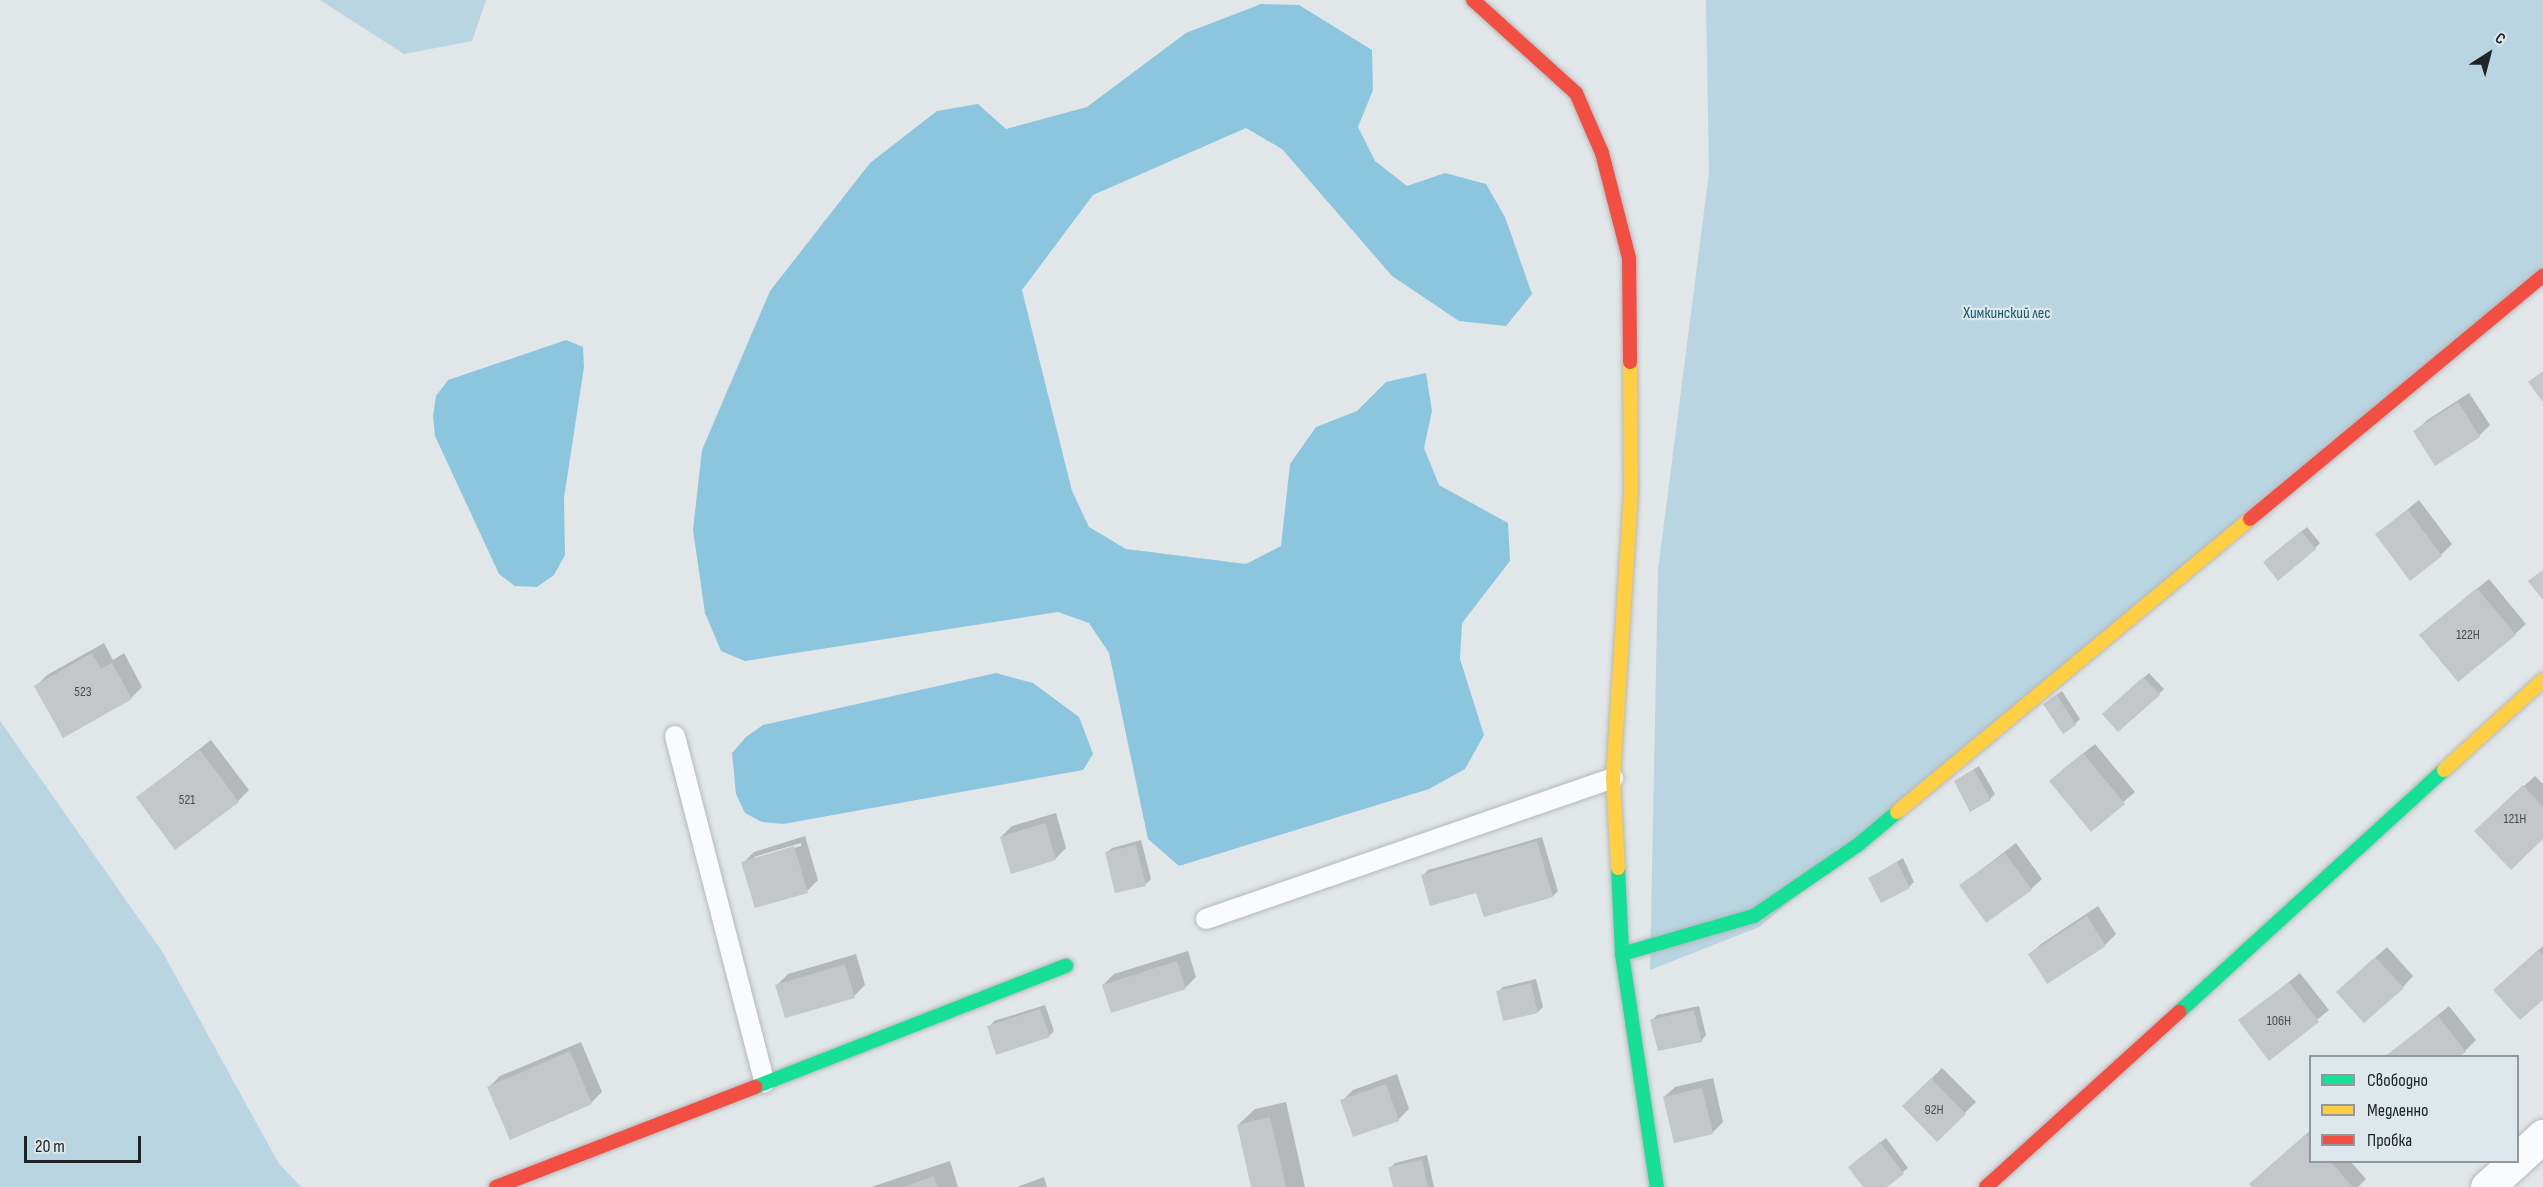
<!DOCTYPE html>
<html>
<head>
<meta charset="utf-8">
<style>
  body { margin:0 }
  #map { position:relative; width:2543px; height:1187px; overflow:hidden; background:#e1e6e8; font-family:"Sofia Sans Condensed",sans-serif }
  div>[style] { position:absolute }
  .green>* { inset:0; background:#b9d5e1 }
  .water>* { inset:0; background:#8cc6de }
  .shadow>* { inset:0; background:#0003 }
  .building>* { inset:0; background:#c3c7c9 }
  .roads { filter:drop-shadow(0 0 2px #b4b8b9) drop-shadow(0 0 2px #b4b8b9) }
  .lane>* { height:20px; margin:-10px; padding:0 10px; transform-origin:10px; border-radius:10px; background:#fafbfc }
  .street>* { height:33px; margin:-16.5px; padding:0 16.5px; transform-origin:16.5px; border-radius:16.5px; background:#fafbfc }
  .fast>* { height:14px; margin:-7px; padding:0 7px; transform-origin:7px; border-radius:7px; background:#16e098 }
  .slow>* { height:14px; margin:-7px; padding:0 7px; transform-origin:7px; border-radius:7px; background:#ffcf43 }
  .jam>* { height:14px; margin:-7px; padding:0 7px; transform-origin:7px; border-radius:7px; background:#f24e42 }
  span { translate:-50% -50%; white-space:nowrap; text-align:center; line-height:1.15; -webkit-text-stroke:4.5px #dee7eb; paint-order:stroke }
  .number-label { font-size:14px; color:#4a4d4f }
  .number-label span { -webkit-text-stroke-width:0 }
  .park-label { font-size:16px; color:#185970 }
  .legend { position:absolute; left:2309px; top:1055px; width:210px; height:108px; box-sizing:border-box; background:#dee7eb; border:2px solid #92999c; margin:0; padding:8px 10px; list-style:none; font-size:18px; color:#212426 }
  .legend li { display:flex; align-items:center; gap:12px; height:30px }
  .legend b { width:30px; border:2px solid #92999c }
  .north { position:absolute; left:2459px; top:24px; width:60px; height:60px; -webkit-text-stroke:4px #dee7eb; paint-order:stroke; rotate:36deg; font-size:16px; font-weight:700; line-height:24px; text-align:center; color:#212426 }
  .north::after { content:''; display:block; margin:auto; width:21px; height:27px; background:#212426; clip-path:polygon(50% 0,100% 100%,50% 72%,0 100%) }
  .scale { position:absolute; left:24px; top:1136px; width:117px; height:27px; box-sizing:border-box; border:3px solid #212426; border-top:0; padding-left:8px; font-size:18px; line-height:21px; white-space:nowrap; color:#212426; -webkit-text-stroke:4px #dee7eb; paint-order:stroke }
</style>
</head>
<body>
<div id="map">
  <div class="green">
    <div style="clip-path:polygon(320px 0,486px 0,472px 41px,404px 54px)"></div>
    <div style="clip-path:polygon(1706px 0,2543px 0,2543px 276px,1759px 927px,1650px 970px,1658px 570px,1709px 173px)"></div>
    <div style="clip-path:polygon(0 721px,163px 953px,279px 1164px,301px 1187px,0 1187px)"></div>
  </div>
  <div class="water">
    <div style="clip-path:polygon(1261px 4px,1299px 5px,1372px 50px,1373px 90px,1358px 127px,1375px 161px,1407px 186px,1445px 173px,1486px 184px,1505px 217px,1532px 294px,1506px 326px,1459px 321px,1392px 276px,1282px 149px,1246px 128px,1093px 195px,1022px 290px,1072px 491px,1089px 527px,1126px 549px,1246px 564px,1281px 546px,1290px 464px,1316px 427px,1357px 411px,1386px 382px,1426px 373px,1432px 411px,1424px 448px,1439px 485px,1508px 523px,1510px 561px,1462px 623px,1460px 659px,1484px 735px,1465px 769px,1429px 789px,1179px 866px,1148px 839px,1109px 653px,1089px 623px,1058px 612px,745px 661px,721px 651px,705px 613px,693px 530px,702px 450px,770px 291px,870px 163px,937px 111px,978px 104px,1006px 129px,1087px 107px,1186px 33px)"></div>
    <div style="clip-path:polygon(566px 340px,583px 347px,584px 367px,564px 498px,565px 555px,554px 575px,537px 587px,515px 586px,499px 574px,435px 436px,433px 416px,436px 396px,448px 380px)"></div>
    <div style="clip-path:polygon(996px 673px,1033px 683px,1079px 717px,1093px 754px,1083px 770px,783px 824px,762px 822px,745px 813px,736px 794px,732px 753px,746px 737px,763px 725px)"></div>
  </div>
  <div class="shadow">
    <div style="clip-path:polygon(2469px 393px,2490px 425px,2479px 436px,2415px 432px,2426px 421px)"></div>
    <div style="clip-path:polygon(2419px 500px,2452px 544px,2441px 555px,2377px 534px)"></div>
    <div style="clip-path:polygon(2307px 527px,2320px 543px,2315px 548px,2270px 558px)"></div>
    <div style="clip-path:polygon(2489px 579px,2526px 624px,2515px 634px,2432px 625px)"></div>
    <div style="clip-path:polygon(104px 643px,113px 660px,124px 653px,142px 687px,131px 698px,36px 686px,47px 675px)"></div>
    <div style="clip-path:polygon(2149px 673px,2164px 689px,2159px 694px,2109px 709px)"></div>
    <div style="clip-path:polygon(2062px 691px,2080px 719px,2075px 724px,2050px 699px)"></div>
    <div style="clip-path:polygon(211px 740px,249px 790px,238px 801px,138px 797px)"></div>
    <div style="clip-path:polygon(2095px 744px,2135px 792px,2091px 830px,2062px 770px)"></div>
    <div style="clip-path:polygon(1979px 766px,1995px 794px,1990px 799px,1961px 777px)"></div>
    <div style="clip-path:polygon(2535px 776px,2543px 784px,2543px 837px,2487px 820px)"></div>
    <div style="clip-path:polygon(1056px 813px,1066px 848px,1055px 859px,1001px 837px,1012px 826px)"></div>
    <div style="clip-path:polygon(evenodd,805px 836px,818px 880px,807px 891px,743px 863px,754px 852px,805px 836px,801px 843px,801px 846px,754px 860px,754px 857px,801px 843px)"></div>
    <div style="clip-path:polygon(1542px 837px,1558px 891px,1553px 896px,1477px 891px,1423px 875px,1428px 870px)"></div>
    <div style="clip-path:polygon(1141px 840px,1151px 879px,1146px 884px,1106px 853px,1112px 848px)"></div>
    <div style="clip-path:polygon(2016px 843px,2042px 879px,2031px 889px,1961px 885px)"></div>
    <div style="clip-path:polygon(1903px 858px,1914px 882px,1909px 887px,1870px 878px)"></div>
    <div style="clip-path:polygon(2098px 906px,2116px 934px,2105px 945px,2030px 954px,2041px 944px)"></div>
    <div style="clip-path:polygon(2543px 946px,2543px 998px,2506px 979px)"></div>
    <div style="clip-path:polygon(2387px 947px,2413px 976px,2403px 987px,2349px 981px)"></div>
    <div style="clip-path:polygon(1188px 951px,1196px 977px,1185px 988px,1103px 985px,1114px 974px)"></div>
    <div style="clip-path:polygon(856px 954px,865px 985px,854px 996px,777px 985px,788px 974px)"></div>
    <div style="clip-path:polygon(2300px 973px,2329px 1010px,2269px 1059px,2240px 1021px)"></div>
    <div style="clip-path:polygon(1536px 979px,1543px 1007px,1538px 1012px,1498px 992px,1503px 987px)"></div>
    <div style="clip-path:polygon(1045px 1005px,1054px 1031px,1049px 1036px,989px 1027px,994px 1021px)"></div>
    <div style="clip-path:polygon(1699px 1006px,1706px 1035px,1701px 1041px,1652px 1020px,1657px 1015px)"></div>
    <div style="clip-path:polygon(2449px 1006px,2476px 1040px,2465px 1051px,2458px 1056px,2387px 1056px)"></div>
    <div style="clip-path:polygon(581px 1042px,602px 1092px,591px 1103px,489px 1087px,500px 1076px)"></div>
    <div style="clip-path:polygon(1942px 1068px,1976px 1102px,1937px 1140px,1904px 1106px)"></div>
    <div style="clip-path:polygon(1397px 1074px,1409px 1109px,1398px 1120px,1342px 1101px,1353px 1090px)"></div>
    <div style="clip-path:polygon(1713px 1078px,1723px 1122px,1712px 1133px,1664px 1097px,1675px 1087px)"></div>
    <div style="clip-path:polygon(1286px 1102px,1305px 1187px,1253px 1187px,1238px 1125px,1255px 1109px)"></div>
    <div style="clip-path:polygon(2310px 1131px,2310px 1162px,2351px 1162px,2366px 1179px,2358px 1187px,2254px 1187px,2262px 1173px)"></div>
    <div style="clip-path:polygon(1886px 1138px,1908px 1168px,1885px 1187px,1865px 1187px,1855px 1162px)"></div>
    <div style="clip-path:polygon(1427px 1155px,1434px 1187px,1394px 1187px,1390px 1168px,1395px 1163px)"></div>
    <div style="clip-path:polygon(950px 1161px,958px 1187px,871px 1187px)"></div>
    <div style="clip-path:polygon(1044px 1177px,1047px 1187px,1017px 1187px)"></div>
  </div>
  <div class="building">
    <div style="clip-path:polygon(2543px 371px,2543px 402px,2528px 382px)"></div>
    <div style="clip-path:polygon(2458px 402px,2480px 437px,2435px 466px,2413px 431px)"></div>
    <div style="clip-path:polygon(2408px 510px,2442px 556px,2410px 581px,2375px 534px)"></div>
    <div style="clip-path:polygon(2301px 531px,2316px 549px,2278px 581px,2263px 562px)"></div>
    <div style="clip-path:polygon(2543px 570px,2543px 600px,2528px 581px)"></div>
    <div style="clip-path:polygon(2477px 588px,2516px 635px,2458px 682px,2419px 635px)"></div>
    <div style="clip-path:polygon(92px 653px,101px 669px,112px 663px,132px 699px,63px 738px,34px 686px)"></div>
    <div style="clip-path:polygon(2143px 677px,2160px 695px,2118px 732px,2102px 714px)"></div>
    <div style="clip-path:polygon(2057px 695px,2076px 725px,2063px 734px,2043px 704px)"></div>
    <div style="clip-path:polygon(200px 750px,239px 802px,175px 850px,136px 797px)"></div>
    <div style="clip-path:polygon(2083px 753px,2125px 804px,2091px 832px,2049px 781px)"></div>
    <div style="clip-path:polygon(1974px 770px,1991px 800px,1970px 812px,1954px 781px)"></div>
    <div style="clip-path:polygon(2523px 785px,2543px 807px,2543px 839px,2511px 870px,2474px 831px)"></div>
    <div style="clip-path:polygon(1045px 823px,1056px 860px,1011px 874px,1000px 837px)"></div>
    <div style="clip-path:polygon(1537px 841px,1553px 897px,1484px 917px,1476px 893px,1430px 906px,1421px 875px)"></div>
    <div style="clip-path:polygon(1136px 845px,1146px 886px,1115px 893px,1105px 852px)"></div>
    <div style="clip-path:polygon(794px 846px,808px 893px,755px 908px,741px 862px)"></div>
    <div style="clip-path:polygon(2005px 853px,2032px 890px,1986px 923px,1959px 885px)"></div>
    <div style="clip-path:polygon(1897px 862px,1910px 888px,1881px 903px,1868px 878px)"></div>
    <div style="clip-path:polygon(2087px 916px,2106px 946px,2047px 984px,2028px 954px)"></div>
    <div style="clip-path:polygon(2538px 950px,2543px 955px,2543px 1000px,2520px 1020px,2493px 990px)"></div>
    <div style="clip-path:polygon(2375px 957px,2404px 988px,2364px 1023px,2336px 992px)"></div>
    <div style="clip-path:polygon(1177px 961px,1186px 989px,1111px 1013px,1102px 985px)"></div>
    <div style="clip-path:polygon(845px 964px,855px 998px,785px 1018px,775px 985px)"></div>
    <div style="clip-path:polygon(2289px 982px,2319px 1022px,2269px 1061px,2238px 1020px)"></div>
    <div style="clip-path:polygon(1531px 983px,1538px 1013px,1503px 1021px,1496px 991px)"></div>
    <div style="clip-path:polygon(1040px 1009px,1050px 1037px,996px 1055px,987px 1026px)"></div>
    <div style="clip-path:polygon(1694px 1010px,1702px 1042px,1658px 1051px,1650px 1020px)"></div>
    <div style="clip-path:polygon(2438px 1016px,2466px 1052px,2460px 1056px,2385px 1056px)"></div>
    <div style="clip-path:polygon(570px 1051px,592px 1104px,510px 1140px,487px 1087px)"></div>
    <div style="clip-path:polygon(1931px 1078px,1966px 1114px,1937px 1142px,1902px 1106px)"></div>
    <div style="clip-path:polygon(1386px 1084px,1399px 1121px,1353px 1137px,1340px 1100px)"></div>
    <div style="clip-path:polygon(1702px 1088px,1713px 1134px,1674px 1143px,1663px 1097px)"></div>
    <div style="clip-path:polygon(1270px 1117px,1286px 1187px,1251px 1187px,1237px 1125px)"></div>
    <div style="clip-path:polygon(2306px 1134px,2310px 1139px,2310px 1162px,2331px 1162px,2353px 1187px,2252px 1187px,2249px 1184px)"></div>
    <div style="clip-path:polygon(1880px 1142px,1904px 1174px,1887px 1187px,1863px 1187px,1848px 1167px)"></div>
    <div style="clip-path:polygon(1422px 1160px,1428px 1187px,1393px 1187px,1388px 1167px)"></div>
    <div style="clip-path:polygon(934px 1176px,937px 1187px,903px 1187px)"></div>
  </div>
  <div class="roads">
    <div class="lane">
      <div style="left:675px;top:736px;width:358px;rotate:75.5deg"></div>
      <div style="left:1206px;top:919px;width:431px;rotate:-19.1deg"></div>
    </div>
    <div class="street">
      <div style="left:2518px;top:1159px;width:34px;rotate:-43deg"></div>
      <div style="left:2487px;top:1187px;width:38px;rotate:-42deg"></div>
    </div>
    <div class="fast">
      <div style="left:1618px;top:868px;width:86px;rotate:87.3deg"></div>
      <div style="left:1622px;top:954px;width:236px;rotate:81.5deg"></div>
      <div style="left:1622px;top:954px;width:137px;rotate:-16.1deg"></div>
      <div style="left:1754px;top:916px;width:127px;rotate:-34.4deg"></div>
      <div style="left:1859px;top:844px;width:50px;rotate:-40.1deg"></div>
      <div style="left:2179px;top:1012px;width:359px;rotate:-42.4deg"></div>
      <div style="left:755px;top:1087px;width:334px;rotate:-21.3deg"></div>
    </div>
    <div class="slow">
      <div style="left:2444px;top:770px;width:134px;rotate:-42.3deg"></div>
      <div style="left:1897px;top:812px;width:459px;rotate:-39.7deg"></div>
      <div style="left:1618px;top:868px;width:90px;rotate:-93.2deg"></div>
      <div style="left:1613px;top:778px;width:288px;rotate:-86.4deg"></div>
      <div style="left:1631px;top:491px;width:129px;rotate:-90.4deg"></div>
    </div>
    <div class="jam">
      <div style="left:1473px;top:0;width:139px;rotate:42.1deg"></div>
      <div style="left:1576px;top:93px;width:65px;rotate:66.6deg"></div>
      <div style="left:1602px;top:153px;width:108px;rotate:75.6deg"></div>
      <div style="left:1629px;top:258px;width:104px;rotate:89.4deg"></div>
      <div style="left:2250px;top:519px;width:381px;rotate:-39.7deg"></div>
      <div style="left:496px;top:1187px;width:278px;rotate:-21.1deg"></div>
      <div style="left:1986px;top:1187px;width:261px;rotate:-42.2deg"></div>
    </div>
  </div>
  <div class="number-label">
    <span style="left:2468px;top:635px">122Н</span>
    <span style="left:83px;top:692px">523</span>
    <span style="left:187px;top:800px">521</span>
    <span style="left:2515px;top:819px">121Н</span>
    <span style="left:2279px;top:1021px">106Н</span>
    <span style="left:1934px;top:1110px">92Н</span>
  </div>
  <div class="park-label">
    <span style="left:2007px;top:314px">Химкинский лес</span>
  </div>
  <ul class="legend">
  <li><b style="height:8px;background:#16e098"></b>Свободно</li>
  <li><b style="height:8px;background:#ffcf43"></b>Медленно</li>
  <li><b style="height:8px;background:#f24e42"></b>Пробка</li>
  </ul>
  <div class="north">С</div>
  <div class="scale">20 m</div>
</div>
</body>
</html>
